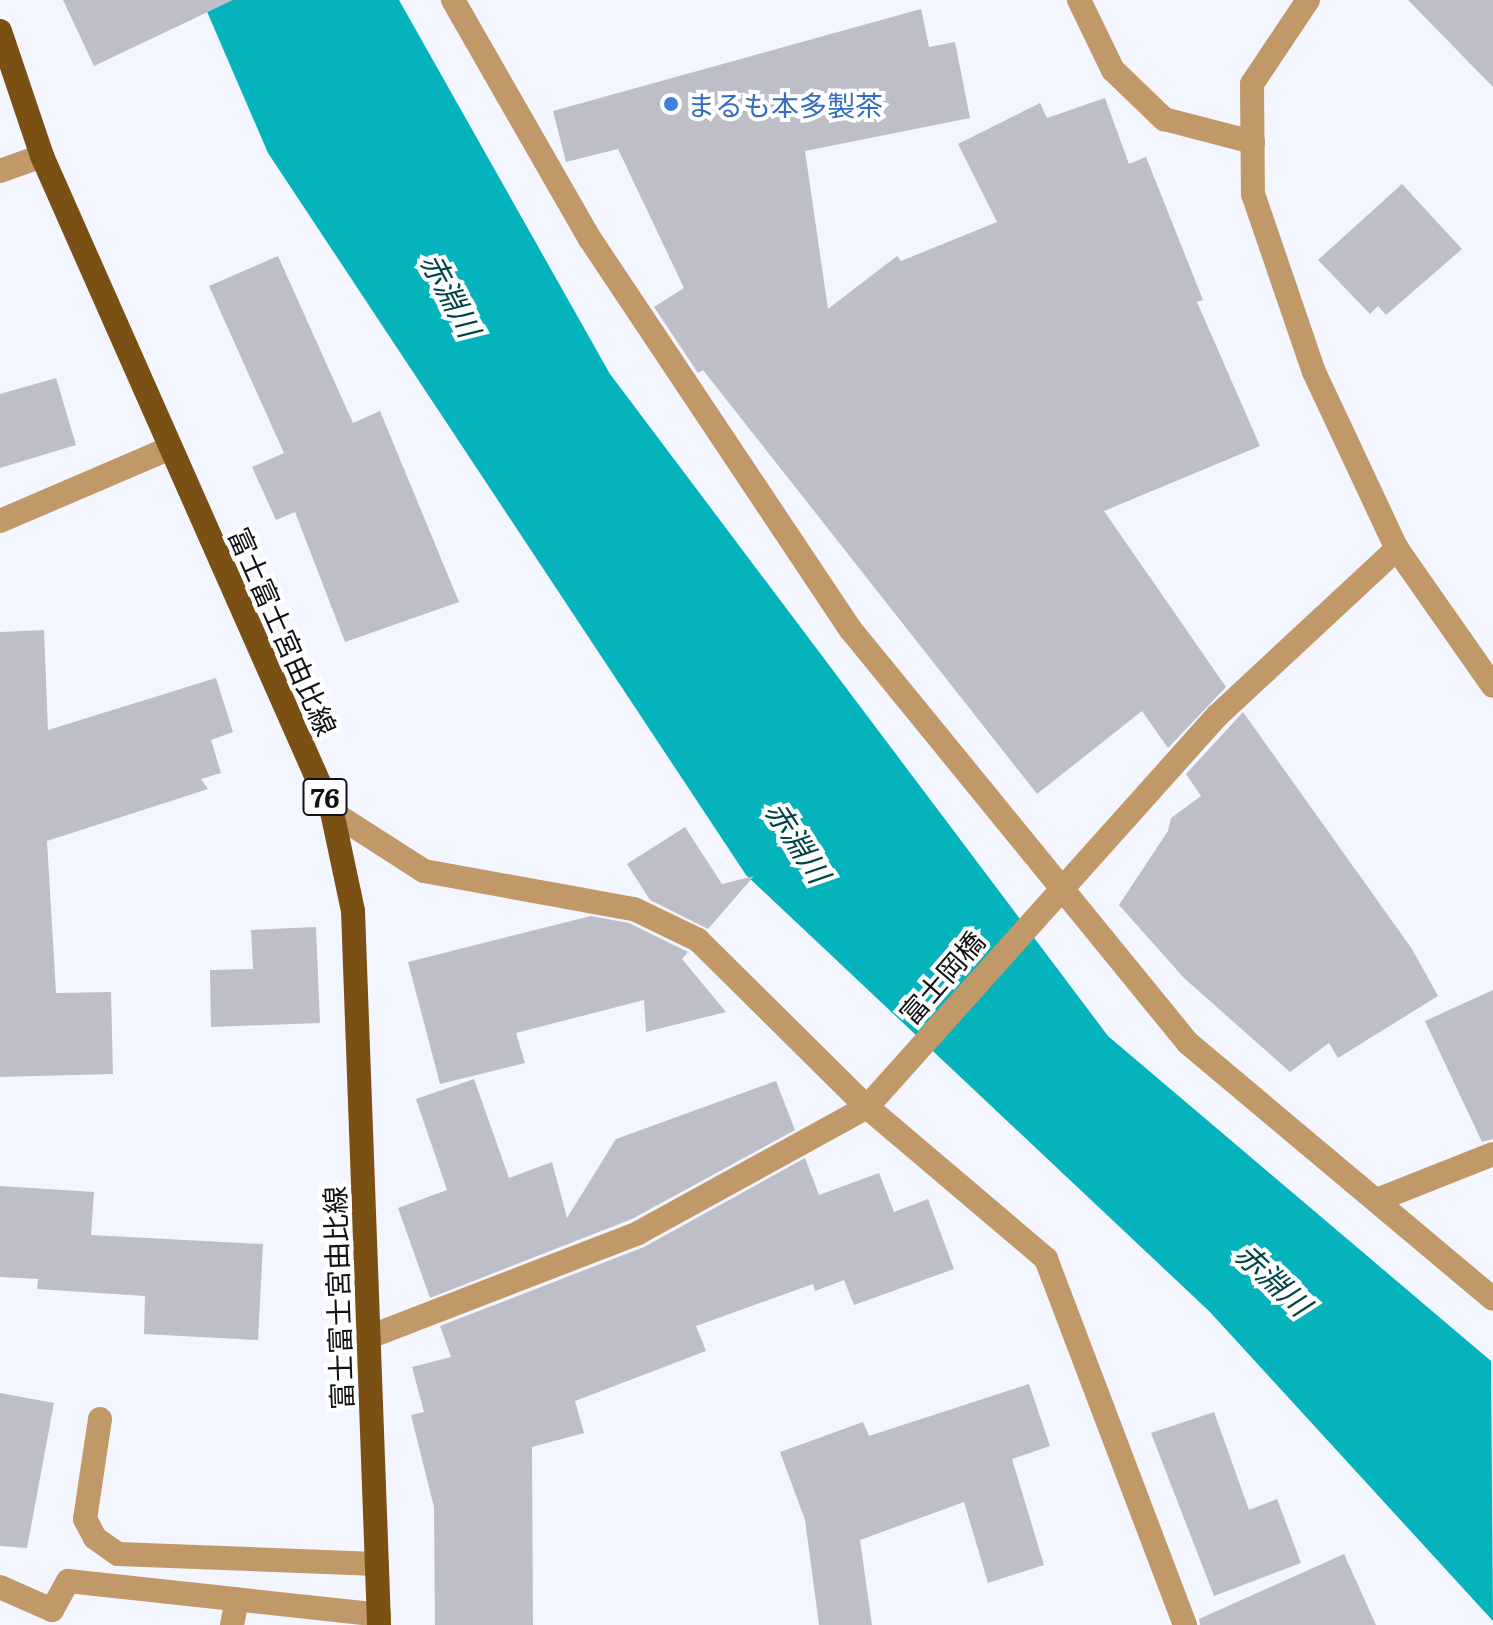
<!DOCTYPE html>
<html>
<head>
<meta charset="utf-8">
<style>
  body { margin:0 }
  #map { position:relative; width:1493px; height:1625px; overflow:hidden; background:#f3f6ff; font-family:Literata,"Noto Sans JP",serif }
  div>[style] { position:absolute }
  .water>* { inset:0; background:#04b3bc }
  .building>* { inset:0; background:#bebec9 }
  .minor>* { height:24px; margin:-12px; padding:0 12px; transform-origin:12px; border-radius:12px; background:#c19868 }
  .major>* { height:24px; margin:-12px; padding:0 12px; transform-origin:12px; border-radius:12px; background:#7a5015 }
  .dots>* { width:22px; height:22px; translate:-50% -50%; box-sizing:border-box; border:4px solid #fff; border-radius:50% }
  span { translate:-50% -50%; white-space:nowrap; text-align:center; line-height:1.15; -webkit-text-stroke:8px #fff; paint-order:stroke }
  .shield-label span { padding:2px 6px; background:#fff; border:2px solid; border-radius:6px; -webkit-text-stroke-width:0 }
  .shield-label { font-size:26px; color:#101215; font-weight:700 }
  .shop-label { font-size:28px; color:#366cbe }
  .left { translate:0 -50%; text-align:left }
  .street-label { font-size:28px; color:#101215 }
  .water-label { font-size:30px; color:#014448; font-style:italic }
</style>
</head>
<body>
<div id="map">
  <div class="water">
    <div style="clip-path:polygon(202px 0,399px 0,610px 374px,1108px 1036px,1491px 1361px,1493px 1621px,1210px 1312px,746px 875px,268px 153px)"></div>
  </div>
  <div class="building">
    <div style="clip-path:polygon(63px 0,233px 0,94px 66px)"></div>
    <div style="clip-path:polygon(1408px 0,1493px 0,1493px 87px)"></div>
    <div style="clip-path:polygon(921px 9px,929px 47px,955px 42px,970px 118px,805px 151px,828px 309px,897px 256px,901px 261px,997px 222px,958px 144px,1040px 103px,1047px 118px,1105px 98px,1129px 164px,1146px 157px,1203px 300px,1197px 302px,1260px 446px,1104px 511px,1226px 687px,1168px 748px,1142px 711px,1037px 794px,703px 370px,698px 373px,654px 307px,684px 288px,618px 149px,566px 162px,553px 111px)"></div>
    <div style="clip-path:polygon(1402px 184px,1462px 249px,1386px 315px,1378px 306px,1370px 314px,1318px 260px)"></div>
    <div style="clip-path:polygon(278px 256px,353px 423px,380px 411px,459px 602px,345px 642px,295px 512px,276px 520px,252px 467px,284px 453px,209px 286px)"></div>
    <div style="clip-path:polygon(56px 378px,76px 445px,0 468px,0 394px)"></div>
    <div style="clip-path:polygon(44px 630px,48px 730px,216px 678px,233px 732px,211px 740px,221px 773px,201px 779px,208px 789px,47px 841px,56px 993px,111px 992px,113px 1074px,0 1077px,0 632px)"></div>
    <div style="clip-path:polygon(1243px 712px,1412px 949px,1438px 996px,1338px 1058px,1329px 1043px,1290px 1072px,1184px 978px,1119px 905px,1168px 831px,1171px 818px,1201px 796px,1186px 774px)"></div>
    <div style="clip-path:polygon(685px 827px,722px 884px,754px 876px,708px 929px,650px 900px,627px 864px)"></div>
    <div style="clip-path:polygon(591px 916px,629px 923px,688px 952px,682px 959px,726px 1012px,646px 1032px,644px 1000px,516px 1033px,525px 1063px,440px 1084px,408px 962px)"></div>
    <div style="clip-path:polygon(316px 927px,320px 1023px,211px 1027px,210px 970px,253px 969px,251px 930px)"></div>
    <div style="clip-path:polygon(1493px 990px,1493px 1139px,1482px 1142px,1425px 1021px)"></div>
    <div style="clip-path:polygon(474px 1079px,509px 1178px,552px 1162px,567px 1218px,616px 1139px,776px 1081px,795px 1130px,632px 1219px,430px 1298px,398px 1208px,447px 1190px,416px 1099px)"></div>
    <div style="clip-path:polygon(805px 1158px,819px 1195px,879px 1173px,894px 1212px,928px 1199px,954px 1269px,854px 1305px,844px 1280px,815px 1291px,813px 1284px,696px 1326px,706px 1351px,575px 1401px,584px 1433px,532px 1447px,533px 1625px,435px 1625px,434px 1507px,411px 1415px,424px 1412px,412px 1367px,451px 1357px,440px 1326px,644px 1247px)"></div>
    <div style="clip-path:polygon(0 1186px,94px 1192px,91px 1235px,263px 1244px,258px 1340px,144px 1334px,145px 1296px,37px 1289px,38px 1279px,0 1277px)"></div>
    <div style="clip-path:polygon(1029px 1384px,1050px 1446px,1012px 1459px,1044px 1565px,988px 1583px,964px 1502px,860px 1540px,872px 1625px,819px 1625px,805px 1520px,780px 1452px,863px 1422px,869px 1436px)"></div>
    <div style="clip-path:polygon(0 1393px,54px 1403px,27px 1548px,0 1546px)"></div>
    <div style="clip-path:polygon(1214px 1412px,1249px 1510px,1277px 1499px,1301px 1563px,1214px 1596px,1151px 1433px)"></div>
    <div style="clip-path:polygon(1344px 1554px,1376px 1625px,1200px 1625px,1199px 1619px)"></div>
  </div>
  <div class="minor">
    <div style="left:453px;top:0;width:275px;rotate:60.2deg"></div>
    <div style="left:590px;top:239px;width:470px;rotate:56.3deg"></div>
    <div style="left:851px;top:630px;width:533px;rotate:50.79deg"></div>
    <div style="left:1188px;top:1043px;width:398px;rotate:40deg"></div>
    <div style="left:1079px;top:0;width:78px;rotate:64.1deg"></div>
    <div style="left:1113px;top:70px;width:71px;rotate:43.9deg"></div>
    <div style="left:1164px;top:119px;width:92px;rotate:14.5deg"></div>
    <div style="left:1308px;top:0;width:101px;rotate:123.7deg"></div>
    <div style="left:1252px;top:84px;width:110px;rotate:89.5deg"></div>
    <div style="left:1253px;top:194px;width:188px;rotate:71.1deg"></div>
    <div style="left:1314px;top:372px;width:195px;rotate:64.9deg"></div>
    <div style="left:1397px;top:549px;width:167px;rotate:55deg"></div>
    <div style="left:0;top:171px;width:45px;rotate:-19.7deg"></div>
    <div style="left:0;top:521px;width:185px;rotate:-23.2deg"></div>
    <div style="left:332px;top:812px;width:109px;rotate:32.7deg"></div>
    <div style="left:424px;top:871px;width:213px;rotate:10.3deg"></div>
    <div style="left:634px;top:909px;width:71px;rotate:25.8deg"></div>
    <div style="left:698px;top:940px;width:238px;rotate:44.7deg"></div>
    <div style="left:867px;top:1107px;width:235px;rotate:40.3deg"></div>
    <div style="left:1046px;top:1259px;width:392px;rotate:69.2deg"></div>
    <div style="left:1377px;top:1200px;width:125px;rotate:-21.6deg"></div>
    <div style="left:369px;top:1337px;width:288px;rotate:-21.1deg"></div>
    <div style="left:638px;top:1233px;width:261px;rotate:-28.8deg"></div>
    <div style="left:867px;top:1107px;width:525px;rotate:-48.17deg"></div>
    <div style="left:1217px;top:716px;width:246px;rotate:-42.9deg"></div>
    <div style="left:100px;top:1419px;width:101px;rotate:98.5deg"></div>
    <div style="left:85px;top:1519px;width:21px;rotate:62deg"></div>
    <div style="left:95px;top:1538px;width:28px;rotate:35deg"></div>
    <div style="left:118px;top:1554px;width:259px;rotate:2.2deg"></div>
    <div style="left:0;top:1587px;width:57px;rotate:23.9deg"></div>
    <div style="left:52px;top:1610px;width:33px;rotate:-61deg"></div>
    <div style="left:68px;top:1581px;width:313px;rotate:6.2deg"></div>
    <div style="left:232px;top:1625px;width:26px;rotate:-79deg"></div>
  </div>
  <div class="major">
    <div style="left:0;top:31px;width:132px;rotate:71.4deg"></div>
    <div style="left:42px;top:156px;width:717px;rotate:66.15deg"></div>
    <div style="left:332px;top:812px;width:101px;rotate:78deg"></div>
    <div style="left:353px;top:911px;width:714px;rotate:87.91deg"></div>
  </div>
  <div class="dots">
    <div style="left:671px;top:104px;background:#3f7fe0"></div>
  </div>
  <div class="shield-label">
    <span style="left:325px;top:797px">76</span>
  </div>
  <div class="shop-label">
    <span class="left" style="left:687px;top:104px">まるも本多製茶</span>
  </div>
  <div class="street-label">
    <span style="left:284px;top:631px;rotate:66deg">富士富士宮由比線</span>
    <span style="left:941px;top:977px;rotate:-49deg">富士岡橋</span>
    <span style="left:337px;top:1298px;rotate:-92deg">富士富士宮由比線</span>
  </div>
  <div class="water-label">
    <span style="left:452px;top:294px;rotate:62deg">赤淵川</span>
    <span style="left:799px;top:841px;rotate:57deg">赤淵川</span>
    <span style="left:1274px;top:1278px;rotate:43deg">赤淵川</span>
  </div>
</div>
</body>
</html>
